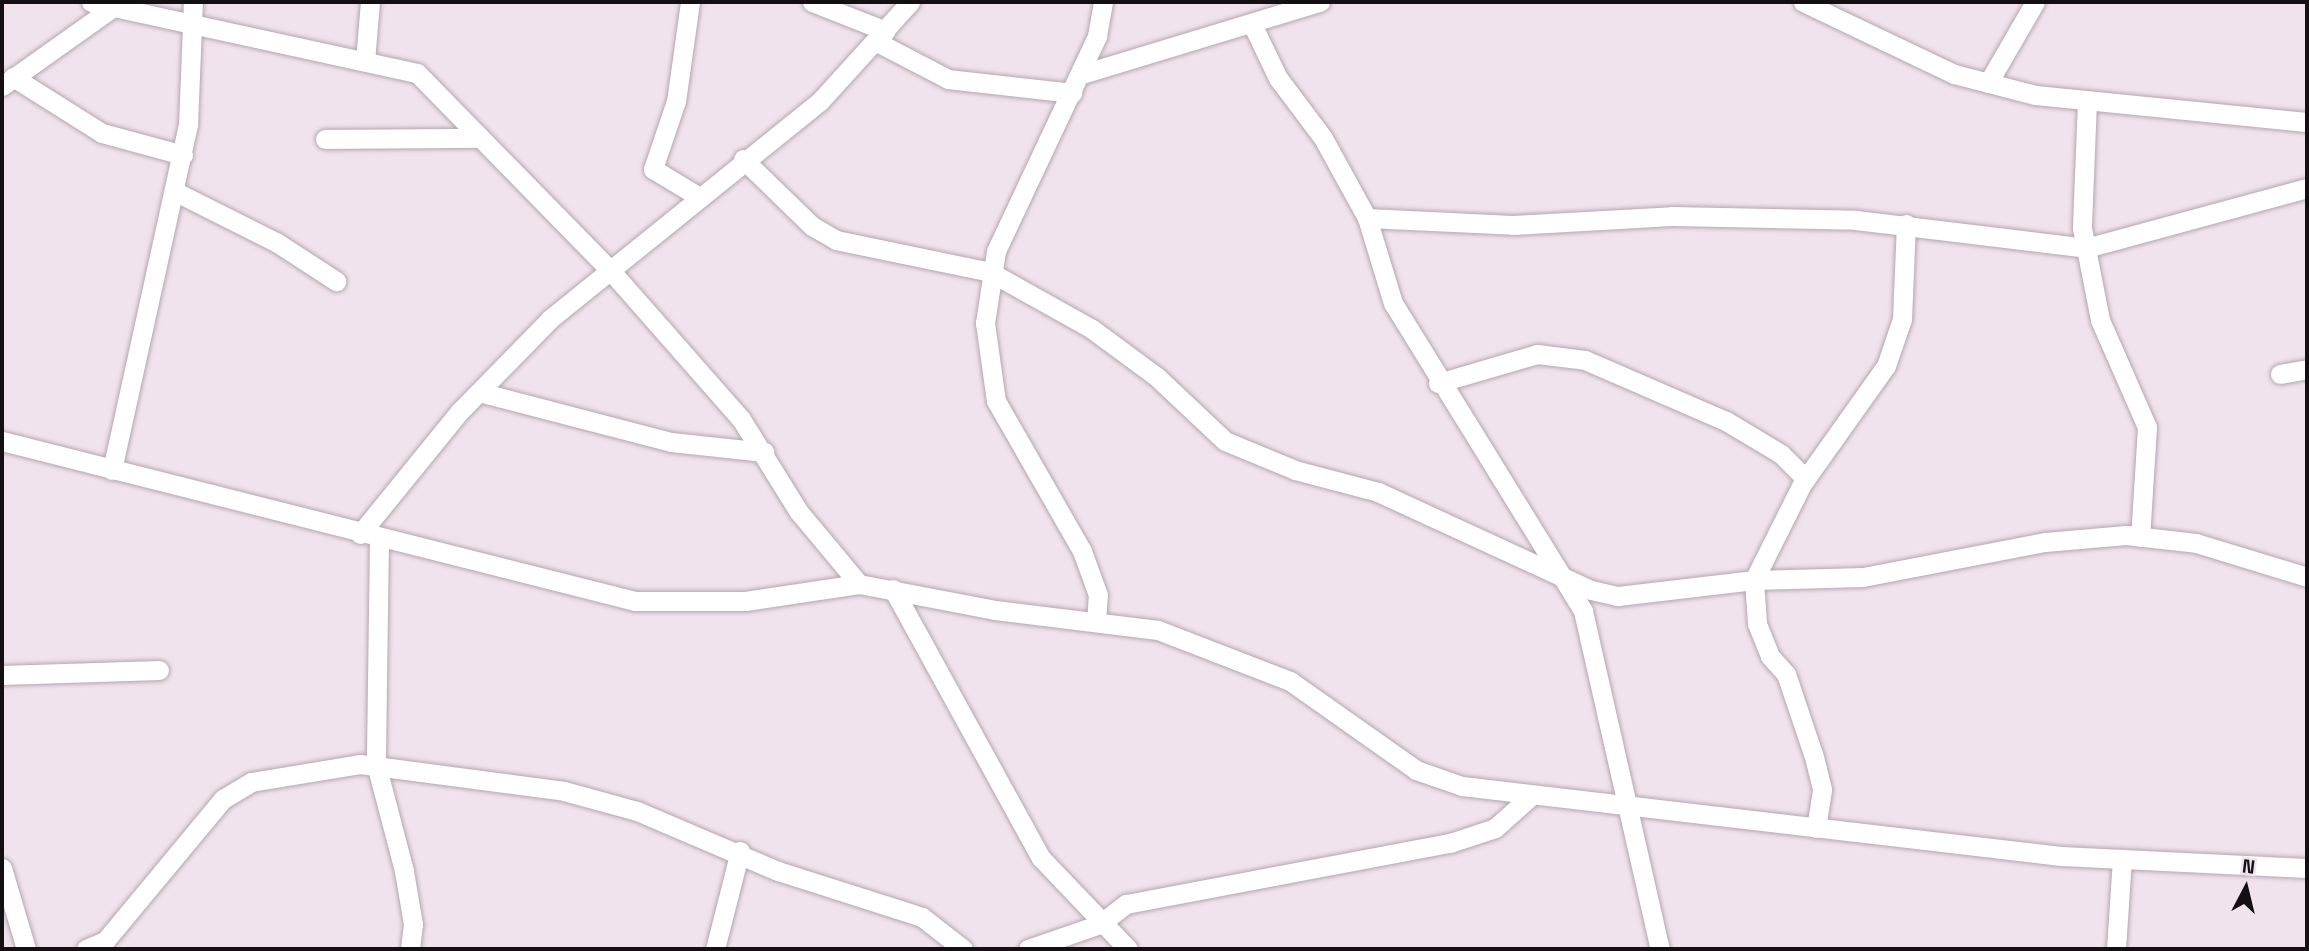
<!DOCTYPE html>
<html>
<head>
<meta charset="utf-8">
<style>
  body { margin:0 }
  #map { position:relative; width:2309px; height:951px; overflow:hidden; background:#f1e3ed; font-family:"Space Grotesk",sans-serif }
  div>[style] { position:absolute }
  .roads { filter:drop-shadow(0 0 2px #b3a6b0) drop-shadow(0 0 2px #b3a6b0) }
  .minor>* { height:19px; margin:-9.5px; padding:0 9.5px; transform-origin:9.5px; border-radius:9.5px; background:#fff }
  span { translate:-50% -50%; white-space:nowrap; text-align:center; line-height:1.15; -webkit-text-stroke:5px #f1e3ed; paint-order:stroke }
  .frame { position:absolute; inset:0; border:4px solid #140f13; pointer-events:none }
  .north { position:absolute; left:2211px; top:853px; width:70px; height:70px; -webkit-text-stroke:5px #f1e3ed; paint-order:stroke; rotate:7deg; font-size:19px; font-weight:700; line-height:28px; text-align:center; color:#140f13 }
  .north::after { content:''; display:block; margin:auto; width:24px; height:32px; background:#140f13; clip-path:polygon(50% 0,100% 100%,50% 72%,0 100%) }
</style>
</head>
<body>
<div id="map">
  <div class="roads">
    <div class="minor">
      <div style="left:91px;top:2px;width:334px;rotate:12.3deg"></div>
      <div style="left:417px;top:73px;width:276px;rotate:45.6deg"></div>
      <div style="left:610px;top:270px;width:198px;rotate:48.7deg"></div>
      <div style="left:741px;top:419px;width:110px;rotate:58.1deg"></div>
      <div style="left:799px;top:512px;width:94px;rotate:50.2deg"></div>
      <div style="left:690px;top:2px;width:100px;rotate:98deg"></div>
      <div style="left:676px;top:101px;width:72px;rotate:108.7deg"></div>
      <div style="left:653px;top:169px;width:50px;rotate:31.2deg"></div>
      <div style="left:812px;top:2px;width:79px;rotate:21.4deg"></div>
      <div style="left:1803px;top:2px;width:167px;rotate:25.5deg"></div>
      <div style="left:1954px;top:74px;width:84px;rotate:14.5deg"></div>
      <div style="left:2035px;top:95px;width:273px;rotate:5.7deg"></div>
      <div style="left:1253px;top:26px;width:58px;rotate:64.3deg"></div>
      <div style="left:1278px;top:78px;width:75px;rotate:53.1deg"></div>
      <div style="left:1323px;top:138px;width:91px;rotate:61.2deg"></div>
      <div style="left:1367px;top:218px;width:89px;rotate:73deg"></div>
      <div style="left:1393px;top:303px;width:362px;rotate:58.3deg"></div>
      <div style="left:1583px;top:611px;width:347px;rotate:77.2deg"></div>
      <div style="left:875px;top:41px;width:82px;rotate:27.5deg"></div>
      <div style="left:948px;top:79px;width:125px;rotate:6.4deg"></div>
      <div style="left:365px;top:61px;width:59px;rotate:-85.2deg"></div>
      <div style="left:1079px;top:75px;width:252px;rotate:-16.9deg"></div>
      <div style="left:13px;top:77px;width:105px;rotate:32.2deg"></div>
      <div style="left:102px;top:133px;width:84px;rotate:15.2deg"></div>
      <div style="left:1988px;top:83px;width:94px;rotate:-59.9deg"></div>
      <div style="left:2px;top:86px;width:136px;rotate:-35.4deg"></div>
      <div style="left:2087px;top:101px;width:127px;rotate:92.3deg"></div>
      <div style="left:2082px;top:228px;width:94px;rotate:78.9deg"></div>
      <div style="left:2100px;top:320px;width:117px;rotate:66.3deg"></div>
      <div style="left:2147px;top:427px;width:110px;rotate:93.6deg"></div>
      <div style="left:325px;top:139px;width:152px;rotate:-0.4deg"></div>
      <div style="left:743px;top:159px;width:96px;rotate:44.2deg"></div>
      <div style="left:812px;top:226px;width:28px;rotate:30deg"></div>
      <div style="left:836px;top:240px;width:157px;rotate:11.7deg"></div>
      <div style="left:990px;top:272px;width:117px;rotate:29.2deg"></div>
      <div style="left:1092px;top:329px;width:81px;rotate:36.4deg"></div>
      <div style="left:1157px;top:377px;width:93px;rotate:43.3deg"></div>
      <div style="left:1225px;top:441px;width:76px;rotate:22.5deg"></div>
      <div style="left:1295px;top:470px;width:86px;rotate:14.8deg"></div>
      <div style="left:1378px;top:492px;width:234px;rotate:24.7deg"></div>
      <div style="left:1591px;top:590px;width:28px;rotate:13deg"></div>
      <div style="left:1618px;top:596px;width:137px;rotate:-6.7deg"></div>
      <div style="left:1754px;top:580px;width:109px;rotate:-1.6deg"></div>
      <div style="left:1863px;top:577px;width:185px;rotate:-10.9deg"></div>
      <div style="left:2045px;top:542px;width:81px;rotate:-4.9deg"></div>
      <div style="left:2126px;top:535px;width:70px;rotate:6.5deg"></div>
      <div style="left:2196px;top:543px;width:116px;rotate:17deg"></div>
      <div style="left:176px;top:192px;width:112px;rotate:26.6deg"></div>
      <div style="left:276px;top:242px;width:72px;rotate:33deg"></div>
      <div style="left:1367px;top:218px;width:146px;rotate:2.7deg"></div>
      <div style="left:1513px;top:225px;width:159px;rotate:-3.2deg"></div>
      <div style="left:1672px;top:216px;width:184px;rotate:1.2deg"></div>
      <div style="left:1856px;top:220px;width:232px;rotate:6.9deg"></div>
      <div style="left:2086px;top:248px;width:229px;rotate:-15.2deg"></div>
      <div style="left:2280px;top:374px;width:27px;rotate:-10deg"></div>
      <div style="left:1438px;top:383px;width:103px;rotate:-16.3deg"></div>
      <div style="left:1537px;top:354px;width:48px;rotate:7.1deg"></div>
      <div style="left:1585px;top:360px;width:154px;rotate:23.4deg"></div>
      <div style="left:1726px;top:421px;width:64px;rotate:31deg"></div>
      <div style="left:1781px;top:454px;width:35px;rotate:45deg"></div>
      <div style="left:479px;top:392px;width:198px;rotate:14.6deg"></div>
      <div style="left:671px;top:442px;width:94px;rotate:6.1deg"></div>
      <div style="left:2px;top:441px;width:653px;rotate:14.19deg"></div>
      <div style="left:635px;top:601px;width:110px"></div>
      <div style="left:745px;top:601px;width:115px;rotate:-8.5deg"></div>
      <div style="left:859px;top:584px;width:138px;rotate:10.8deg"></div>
      <div style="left:995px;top:610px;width:164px;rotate:7deg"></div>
      <div style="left:1158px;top:630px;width:142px;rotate:21.1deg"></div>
      <div style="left:1290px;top:681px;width:154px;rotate:35.2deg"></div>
      <div style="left:1416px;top:770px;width:49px;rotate:19.2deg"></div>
      <div style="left:1462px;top:786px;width:603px;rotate:6.67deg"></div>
      <div style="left:2061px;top:856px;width:246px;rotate:2.8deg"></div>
      <div style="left:112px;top:470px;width:353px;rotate:-77.6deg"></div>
      <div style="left:188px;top:125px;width:123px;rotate:-87.7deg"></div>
      <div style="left:360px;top:534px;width:159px;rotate:-50.9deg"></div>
      <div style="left:460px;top:411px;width:129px;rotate:-45.6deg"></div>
      <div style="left:550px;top:319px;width:347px;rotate:-38.9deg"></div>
      <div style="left:820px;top:101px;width:134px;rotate:-47.7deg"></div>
      <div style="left:379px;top:539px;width:225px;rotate:90.8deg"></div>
      <div style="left:376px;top:764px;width:111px;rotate:75.3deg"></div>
      <div style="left:404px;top:871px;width:54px;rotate:80.4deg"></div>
      <div style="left:413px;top:924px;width:25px;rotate:97deg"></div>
      <div style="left:893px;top:589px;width:307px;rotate:61.2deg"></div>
      <div style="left:1041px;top:858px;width:126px;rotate:46.3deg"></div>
      <div style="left:1096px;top:622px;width:27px;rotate:-86deg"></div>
      <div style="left:1098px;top:595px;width:47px;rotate:-110deg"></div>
      <div style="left:1082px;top:551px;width:173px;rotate:-119.8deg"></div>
      <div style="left:996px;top:401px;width:79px;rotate:-98deg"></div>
      <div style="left:985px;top:323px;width:73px;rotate:-81.3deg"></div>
      <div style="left:996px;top:251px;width:238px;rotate:-64.8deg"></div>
      <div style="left:1097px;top:36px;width:35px;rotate:-80deg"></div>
      <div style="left:2px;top:675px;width:157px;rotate:-1.8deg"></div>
      <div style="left:1816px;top:828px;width:39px;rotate:-81deg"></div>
      <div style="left:1822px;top:789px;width:36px;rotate:-104deg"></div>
      <div style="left:1813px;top:754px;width:84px;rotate:-108.6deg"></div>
      <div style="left:1786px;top:674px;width:24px;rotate:-132deg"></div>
      <div style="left:1770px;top:656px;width:35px;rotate:-112deg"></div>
      <div style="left:1757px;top:623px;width:43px;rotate:-94deg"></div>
      <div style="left:1754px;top:580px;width:107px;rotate:-63.4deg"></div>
      <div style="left:1802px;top:484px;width:145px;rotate:-54.6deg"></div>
      <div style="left:1886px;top:366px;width:50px;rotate:-71.2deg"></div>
      <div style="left:1902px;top:319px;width:95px;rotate:-87.6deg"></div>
      <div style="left:2px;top:868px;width:84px;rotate:73.5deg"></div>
      <div style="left:86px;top:949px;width:21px;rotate:-23deg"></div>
      <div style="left:105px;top:941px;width:185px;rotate:-50.3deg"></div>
      <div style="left:223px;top:799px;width:33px;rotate:-31deg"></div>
      <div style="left:251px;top:782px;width:110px;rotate:-9.4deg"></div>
      <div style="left:360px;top:764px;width:206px;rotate:7.5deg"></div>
      <div style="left:564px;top:791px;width:76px;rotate:15.3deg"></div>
      <div style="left:637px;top:811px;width:153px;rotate:23.1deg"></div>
      <div style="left:778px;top:871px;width:151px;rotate:17.7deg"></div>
      <div style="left:922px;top:917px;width:52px;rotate:38deg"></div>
      <div style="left:715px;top:949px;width:101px;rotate:-75.7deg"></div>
      <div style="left:1028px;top:949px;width:76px;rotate:-19.1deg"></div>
      <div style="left:1100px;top:924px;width:33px;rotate:-38deg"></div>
      <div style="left:1126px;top:904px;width:330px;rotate:-10.7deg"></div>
      <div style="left:1450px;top:843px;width:47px;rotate:-18.4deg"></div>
      <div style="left:1495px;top:828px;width:50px;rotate:-41.7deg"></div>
      <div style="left:2116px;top:949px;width:90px;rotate:-86.2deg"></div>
    </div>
  </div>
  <div class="frame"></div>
  <div class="north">N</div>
</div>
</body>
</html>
